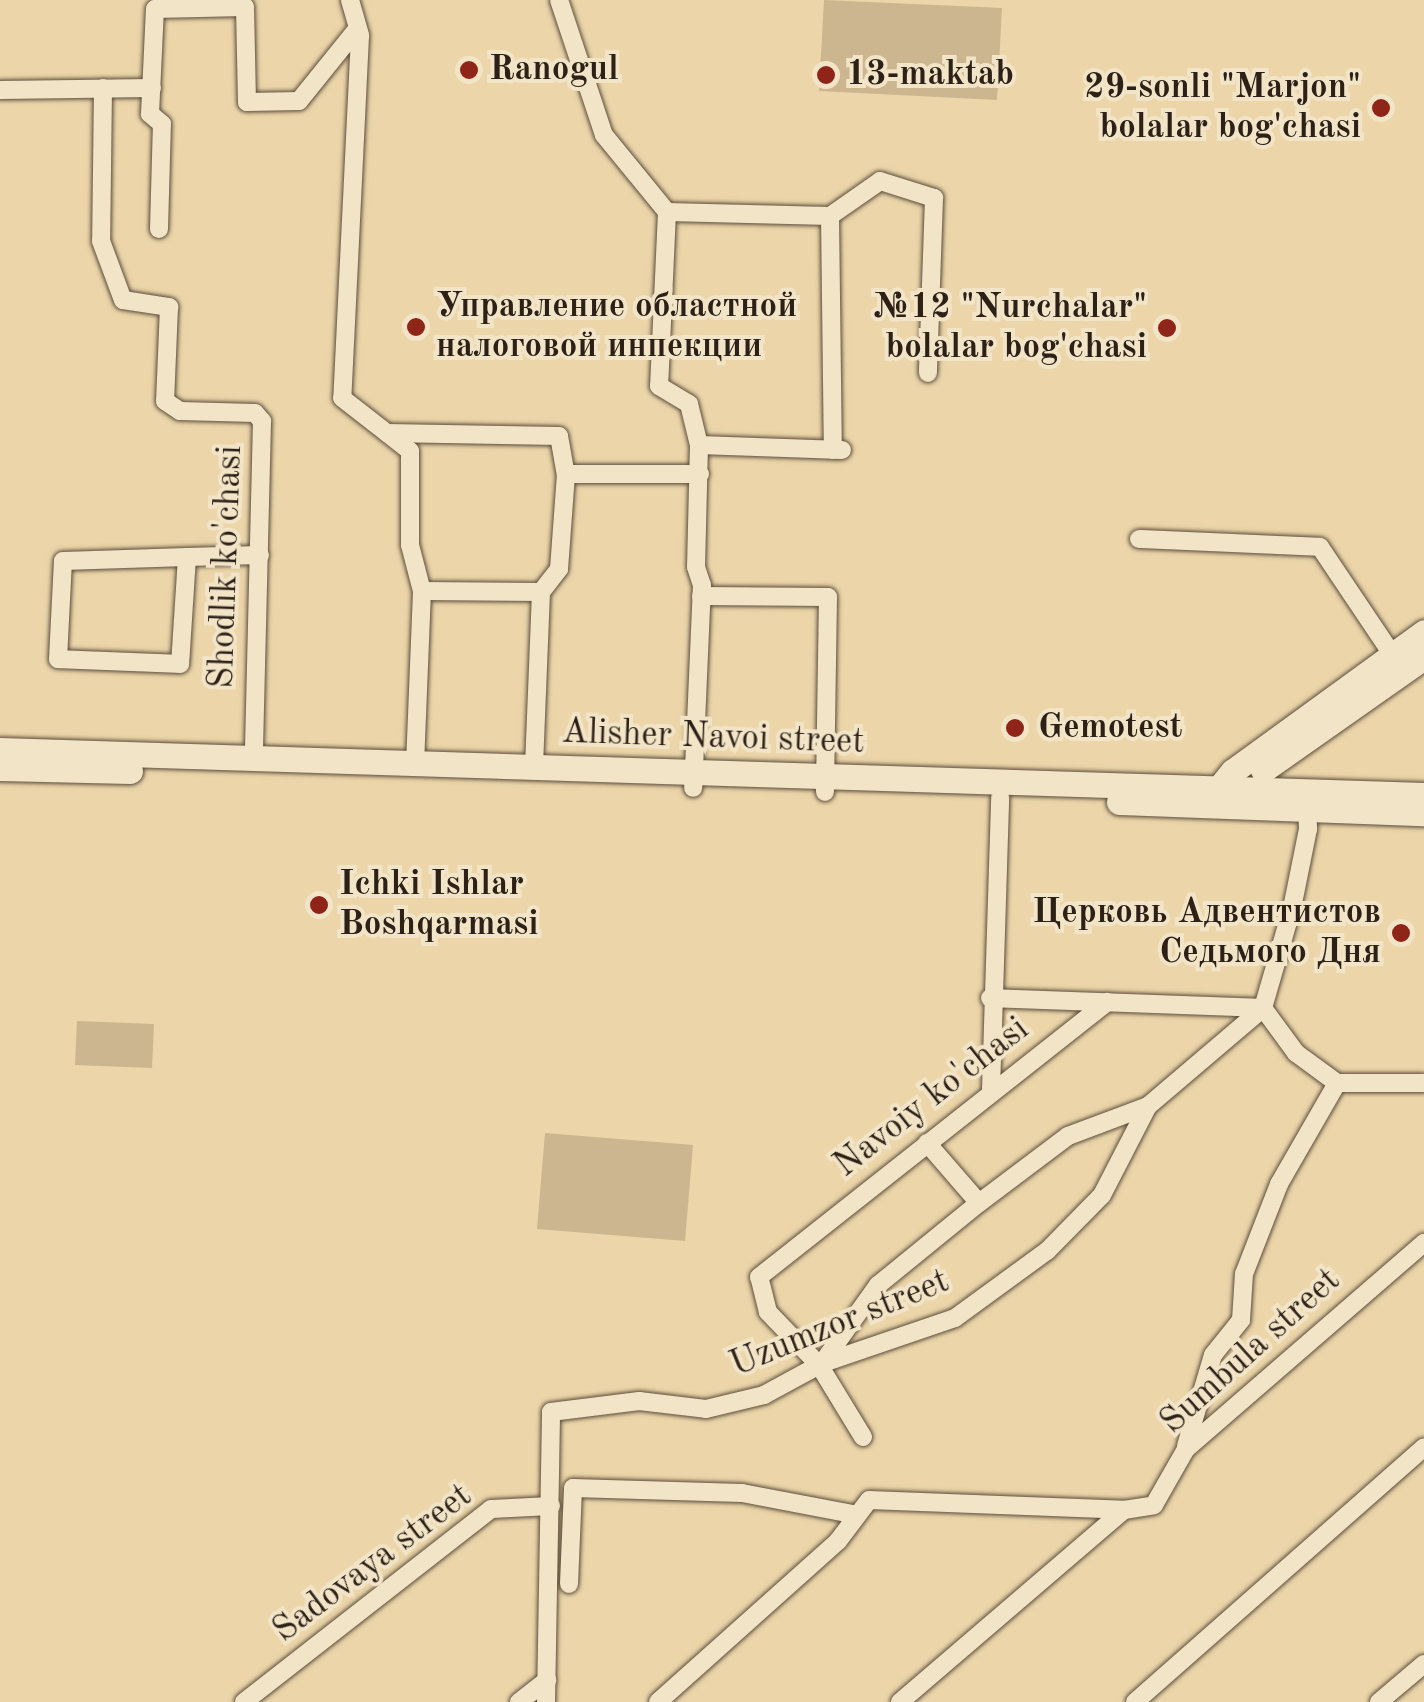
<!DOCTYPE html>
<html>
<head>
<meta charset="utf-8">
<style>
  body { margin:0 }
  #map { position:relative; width:1424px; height:1702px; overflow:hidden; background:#ebd5a9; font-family:"Old Standard TT",serif }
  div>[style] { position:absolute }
  .green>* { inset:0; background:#cbb690 }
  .roads { filter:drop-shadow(0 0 2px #5c4d3c) drop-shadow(0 0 2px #5c4d3c) }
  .street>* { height:18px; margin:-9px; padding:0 9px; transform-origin:9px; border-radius:9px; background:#f2e4c7 }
  .secondary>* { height:25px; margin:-12.5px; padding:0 12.5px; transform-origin:12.5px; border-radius:12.5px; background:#f2e4c7 }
  .dots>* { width:28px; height:28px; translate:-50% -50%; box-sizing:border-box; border:5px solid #f2e4c7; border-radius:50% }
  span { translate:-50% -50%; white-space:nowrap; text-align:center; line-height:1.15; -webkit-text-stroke:8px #f2e4c7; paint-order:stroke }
  .poi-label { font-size:35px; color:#2c2017; font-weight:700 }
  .left { translate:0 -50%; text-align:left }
  .right { translate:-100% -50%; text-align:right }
  .street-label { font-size:35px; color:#2c2017 }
</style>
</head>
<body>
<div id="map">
  <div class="green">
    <div style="clip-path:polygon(824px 0,1002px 8px,997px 100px,819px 91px)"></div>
    <div style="clip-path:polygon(77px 1021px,154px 1024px,152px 1068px,75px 1065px)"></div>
    <div style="clip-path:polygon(545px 1133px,693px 1145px,685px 1241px,537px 1229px)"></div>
  </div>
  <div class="roads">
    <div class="street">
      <div style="left:350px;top:0;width:37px;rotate:74deg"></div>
      <div style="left:360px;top:36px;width:362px;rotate:92.8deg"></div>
      <div style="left:342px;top:398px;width:57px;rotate:37.9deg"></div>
      <div style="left:387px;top:433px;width:172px;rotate:1deg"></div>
      <div style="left:559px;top:436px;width:39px;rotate:80deg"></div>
      <div style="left:566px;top:474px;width:95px;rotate:94.2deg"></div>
      <div style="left:559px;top:569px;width:29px;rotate:128deg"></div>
      <div style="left:541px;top:592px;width:176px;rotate:92.3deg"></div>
      <div style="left:559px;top:0;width:142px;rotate:71.6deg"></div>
      <div style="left:604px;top:135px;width:99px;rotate:50.7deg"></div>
      <div style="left:103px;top:88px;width:153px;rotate:90.7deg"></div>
      <div style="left:101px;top:241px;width:63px;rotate:69.6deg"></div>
      <div style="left:123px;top:300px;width:47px;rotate:8.7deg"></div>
      <div style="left:169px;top:307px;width:94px;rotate:92.4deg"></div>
      <div style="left:165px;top:401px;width:18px;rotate:34deg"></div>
      <div style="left:180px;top:411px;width:75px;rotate:1.5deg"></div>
      <div style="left:255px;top:413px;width:11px;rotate:49deg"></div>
      <div style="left:262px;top:421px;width:338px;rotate:91.4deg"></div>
      <div style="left:0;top:90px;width:152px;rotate:-0.8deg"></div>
      <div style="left:667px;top:212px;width:174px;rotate:92.6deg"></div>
      <div style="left:659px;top:386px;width:35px;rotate:31deg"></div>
      <div style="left:689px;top:404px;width:42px;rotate:76.3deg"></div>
      <div style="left:699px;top:445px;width:122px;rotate:91.4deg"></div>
      <div style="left:696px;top:567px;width:19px;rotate:72deg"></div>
      <div style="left:702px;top:585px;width:203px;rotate:92.5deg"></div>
      <div style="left:667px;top:212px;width:163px;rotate:1.4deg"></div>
      <div style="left:830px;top:216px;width:61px;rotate:-35deg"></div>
      <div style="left:880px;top:181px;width:57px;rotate:17.5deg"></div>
      <div style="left:934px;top:198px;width:175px;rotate:92deg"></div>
      <div style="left:830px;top:216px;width:234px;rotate:89.3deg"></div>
      <div style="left:159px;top:229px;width:105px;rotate:-88.4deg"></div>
      <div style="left:162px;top:124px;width:16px;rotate:-140deg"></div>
      <div style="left:150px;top:114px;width:105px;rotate:-87.3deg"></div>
      <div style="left:155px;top:9px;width:90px;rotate:-1.3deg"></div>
      <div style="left:245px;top:7px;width:95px;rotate:88.8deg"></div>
      <div style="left:247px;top:102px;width:52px;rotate:-1.1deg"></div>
      <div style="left:299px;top:101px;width:92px;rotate:-51.1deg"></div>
      <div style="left:387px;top:433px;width:29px;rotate:38deg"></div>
      <div style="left:410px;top:451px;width:94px;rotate:90deg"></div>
      <div style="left:410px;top:545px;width:48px;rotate:75.4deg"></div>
      <div style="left:422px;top:591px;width:173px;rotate:92.3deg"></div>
      <div style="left:699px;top:445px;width:143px;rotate:2deg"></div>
      <div style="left:566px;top:474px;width:134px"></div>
      <div style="left:1139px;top:539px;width:181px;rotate:2.5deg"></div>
      <div style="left:1320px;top:547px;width:140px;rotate:56.1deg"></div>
      <div style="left:187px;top:557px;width:107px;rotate:93.7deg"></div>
      <div style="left:180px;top:664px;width:122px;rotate:-177.7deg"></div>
      <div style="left:58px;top:659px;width:98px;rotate:-87.1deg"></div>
      <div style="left:63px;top:561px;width:124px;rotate:-1.8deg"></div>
      <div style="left:187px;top:557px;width:73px;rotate:-1.6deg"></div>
      <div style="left:422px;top:591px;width:119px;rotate:0.5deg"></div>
      <div style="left:701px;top:596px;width:127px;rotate:0.5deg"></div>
      <div style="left:828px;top:597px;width:195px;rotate:90.9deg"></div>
      <div style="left:1306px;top:798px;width:31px;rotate:86deg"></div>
      <div style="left:1308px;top:829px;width:81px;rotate:101.4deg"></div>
      <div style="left:1292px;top:908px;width:104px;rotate:106.2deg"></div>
      <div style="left:1263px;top:1008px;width:56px;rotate:53.7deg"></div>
      <div style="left:1296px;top:1053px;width:51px;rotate:36.2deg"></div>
      <div style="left:1337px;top:1083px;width:87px"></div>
      <div style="left:990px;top:998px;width:273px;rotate:2.1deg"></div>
      <div style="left:991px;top:1090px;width:293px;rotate:-88.2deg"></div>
      <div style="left:927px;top:1143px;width:79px;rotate:49.1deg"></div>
      <div style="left:823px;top:1362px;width:95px;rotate:-54.5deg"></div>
      <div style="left:878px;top:1285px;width:130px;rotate:-39.1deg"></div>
      <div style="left:979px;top:1203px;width:111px;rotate:-37deg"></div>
      <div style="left:1068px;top:1136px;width:85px;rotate:-20.6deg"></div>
      <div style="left:863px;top:1437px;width:84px;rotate:-121.4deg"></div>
      <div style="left:819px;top:1365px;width:74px;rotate:-133.9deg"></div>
      <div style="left:768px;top:1312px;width:36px;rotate:-104deg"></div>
      <div style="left:759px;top:1277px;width:444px;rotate:-38.3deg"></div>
      <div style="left:1186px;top:1446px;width:95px;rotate:-73.5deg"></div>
      <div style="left:1213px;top:1355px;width:45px;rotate:-51.3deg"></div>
      <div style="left:1241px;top:1320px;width:46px;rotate:-86.3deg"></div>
      <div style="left:1244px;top:1274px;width:97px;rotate:-68.7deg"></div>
      <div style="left:1279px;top:1184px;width:116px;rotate:-60.1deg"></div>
      <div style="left:569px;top:1584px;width:96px;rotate:-87.6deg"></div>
      <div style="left:573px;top:1488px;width:169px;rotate:1.7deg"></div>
      <div style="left:742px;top:1493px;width:117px;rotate:10.8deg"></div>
      <div style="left:244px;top:1702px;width:313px;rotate:-38deg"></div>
      <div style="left:491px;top:1509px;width:60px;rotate:-2.9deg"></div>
      <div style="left:519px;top:1702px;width:36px;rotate:-38deg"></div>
      <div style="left:546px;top:1702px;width:290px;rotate:-89deg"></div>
      <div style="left:551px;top:1412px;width:89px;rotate:-7.1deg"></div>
      <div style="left:639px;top:1401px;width:67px;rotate:6.8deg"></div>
      <div style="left:706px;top:1409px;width:60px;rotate:-13.6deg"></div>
      <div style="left:764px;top:1395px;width:67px;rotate:-28.5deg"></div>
      <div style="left:823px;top:1363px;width:139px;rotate:-18.8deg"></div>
      <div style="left:955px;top:1318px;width:114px;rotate:-36.1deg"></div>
      <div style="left:1047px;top:1251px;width:78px;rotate:-45.5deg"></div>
      <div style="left:1102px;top:1195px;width:100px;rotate:-62.7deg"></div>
      <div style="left:1148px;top:1106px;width:151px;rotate:-40.4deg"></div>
      <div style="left:658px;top:1702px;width:241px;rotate:-41.8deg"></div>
      <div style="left:838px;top:1541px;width:51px;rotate:-52.9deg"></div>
      <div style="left:869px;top:1500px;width:255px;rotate:2.2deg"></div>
      <div style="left:900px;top:1702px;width:295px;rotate:-40.6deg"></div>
      <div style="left:1124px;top:1510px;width:30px;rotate:-9deg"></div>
      <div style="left:1154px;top:1505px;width:64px;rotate:-60.3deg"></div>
      <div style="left:1186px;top:1449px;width:315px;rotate:-40.9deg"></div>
      <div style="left:1135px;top:1702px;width:385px;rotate:-41.4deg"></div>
      <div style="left:1379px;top:1702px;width:59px;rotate:-40.2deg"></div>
    </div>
    <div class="secondary">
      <div style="left:0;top:750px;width:1425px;rotate:1.81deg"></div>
      <div style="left:0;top:768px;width:130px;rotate:1.3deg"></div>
      <div style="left:1263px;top:770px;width:197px;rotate:-35.1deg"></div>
      <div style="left:1215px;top:793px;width:28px;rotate:-51deg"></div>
      <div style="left:1233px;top:771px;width:236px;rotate:-36deg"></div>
      <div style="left:1119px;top:802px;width:305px;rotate:2.1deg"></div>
    </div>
  </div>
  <div class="dots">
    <div style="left:469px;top:70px;background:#8f2418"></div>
    <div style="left:826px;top:75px;background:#8f2418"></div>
    <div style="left:1381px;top:108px;background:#8f2418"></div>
    <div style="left:416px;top:327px;background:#8f2418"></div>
    <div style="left:1167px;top:328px;background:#8f2418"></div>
    <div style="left:1015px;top:728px;background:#8f2418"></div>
    <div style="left:319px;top:905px;background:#8f2418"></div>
    <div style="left:1401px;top:933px;background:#8f2418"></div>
  </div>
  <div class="poi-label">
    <span class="left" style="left:489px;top:70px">Ranogul</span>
    <span class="left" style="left:846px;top:75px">13-maktab</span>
    <span class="right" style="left:1361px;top:108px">29-sonli "Marjon"<br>bolalar bog'chasi</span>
    <span class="left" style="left:436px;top:327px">Управление областной<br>налоговой инпекции</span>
    <span class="right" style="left:1147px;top:328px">№12 "Nurchalar"<br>bolalar bog'chasi</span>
    <span class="left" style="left:1038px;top:728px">Gemotest</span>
    <span class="left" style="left:339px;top:905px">Ichki Ishlar<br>Boshqarmasi</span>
    <span class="right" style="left:1381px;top:933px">Церковь Адвентистов<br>Седьмого Дня</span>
  </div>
  <div class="street-label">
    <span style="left:227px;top:567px;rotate:-88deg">Shodlik ko'chasi</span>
    <span style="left:713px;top:738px;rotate:2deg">Alisher Navoi street</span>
    <span style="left:932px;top:1098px;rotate:-38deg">Navoiy ko'chasi</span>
    <span style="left:840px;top:1324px;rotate:-22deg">Uzumzor street</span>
    <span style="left:1251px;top:1352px;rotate:-42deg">Sumbula street</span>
    <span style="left:373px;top:1564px;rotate:-37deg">Sadovaya street</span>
  </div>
</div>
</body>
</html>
